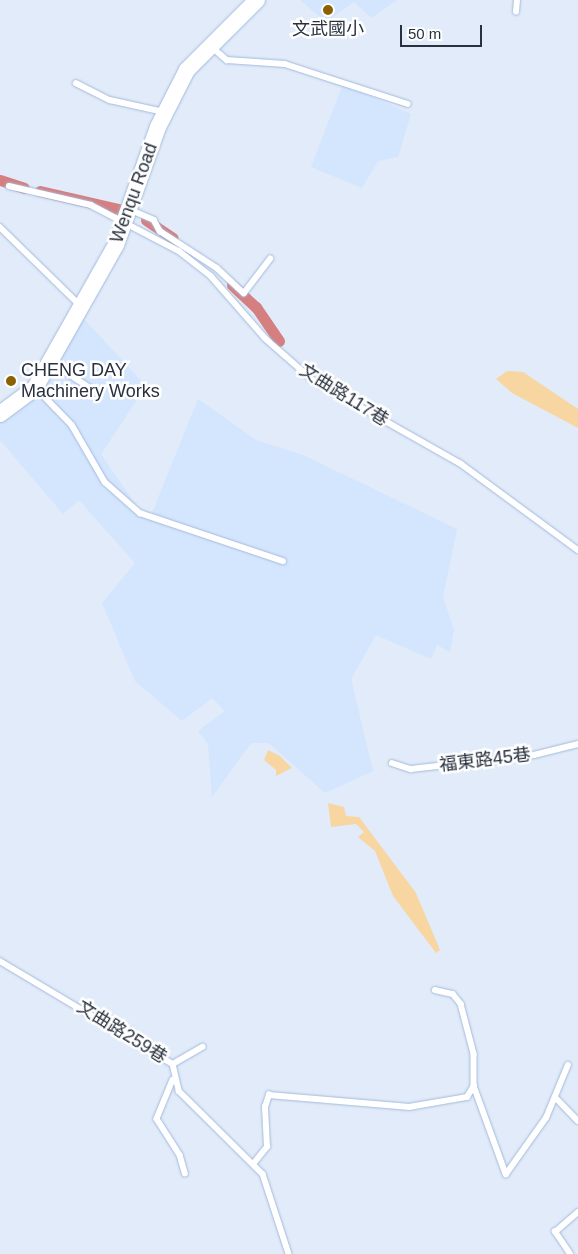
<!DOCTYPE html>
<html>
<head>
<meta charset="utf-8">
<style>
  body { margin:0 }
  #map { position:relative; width:578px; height:1254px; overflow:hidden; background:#e1ebf9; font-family:Arial,"Noto Sans TC",sans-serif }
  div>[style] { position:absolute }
  .built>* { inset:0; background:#d4e5fe }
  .green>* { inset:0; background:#f7d6a2 }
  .canal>* { height:11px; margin:-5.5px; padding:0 5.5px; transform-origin:5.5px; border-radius:5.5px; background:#d57f81 }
  .roads { filter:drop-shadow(0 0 1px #a3badc) drop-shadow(0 0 1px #a3badc) }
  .lane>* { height:5.5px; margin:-2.75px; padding:0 2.75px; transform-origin:2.75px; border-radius:2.75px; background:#fff }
  .secondary>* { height:16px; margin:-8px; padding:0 8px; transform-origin:8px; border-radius:8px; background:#fff }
  .dots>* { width:14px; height:14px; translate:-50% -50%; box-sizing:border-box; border:2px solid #fff; border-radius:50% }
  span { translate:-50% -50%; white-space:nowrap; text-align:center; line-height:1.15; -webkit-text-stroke:5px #fff; paint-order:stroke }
  .poi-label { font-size:18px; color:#28313e }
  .left { translate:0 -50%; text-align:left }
  .street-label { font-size:18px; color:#28313e }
  .scale { position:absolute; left:400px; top:25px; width:82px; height:22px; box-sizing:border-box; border:2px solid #28313e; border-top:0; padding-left:6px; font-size:15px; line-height:18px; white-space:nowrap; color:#28313e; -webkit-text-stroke:4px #fff; paint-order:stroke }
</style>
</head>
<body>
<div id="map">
  <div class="built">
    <div style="clip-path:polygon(300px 0,397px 0,371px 18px,354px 2px,326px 22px)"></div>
    <div style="clip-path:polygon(343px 84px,411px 114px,398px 157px,378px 161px,362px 188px,311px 167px)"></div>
    <div style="clip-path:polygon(83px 318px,146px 386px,101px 454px,139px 510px,152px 513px,198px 399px,256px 440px,303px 455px,457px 529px,443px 597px,454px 630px,450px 652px,437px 645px,431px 659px,376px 635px,351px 679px,373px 771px,325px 793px,269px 743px,251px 743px,212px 797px,208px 744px,198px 731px,225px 711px,212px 698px,182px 721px,135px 681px,102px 603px,135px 563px,79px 500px,63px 514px,0 440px,0 422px)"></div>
  </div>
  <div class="green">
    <div style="clip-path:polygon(507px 371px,523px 372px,578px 409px,578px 428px,512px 393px,496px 379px)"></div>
    <div style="clip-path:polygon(268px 750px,280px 756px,292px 768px,276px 776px,276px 770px,264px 760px)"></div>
    <div style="clip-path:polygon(328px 803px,344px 807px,346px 816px,359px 817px,416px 893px,440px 950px,436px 953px,393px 896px,375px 851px,358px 837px,364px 832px,356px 824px,331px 827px)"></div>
  </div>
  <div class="canal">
    <div style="left:0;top:180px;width:25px;rotate:18deg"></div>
    <div style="left:40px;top:191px;width:93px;rotate:13deg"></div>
    <div style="left:146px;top:220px;width:32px;rotate:34deg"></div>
    <div style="left:232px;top:285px;width:33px;rotate:43deg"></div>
    <div style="left:256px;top:307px;width:41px;rotate:55.9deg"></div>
  </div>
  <div class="roads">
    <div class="lane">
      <div style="left:516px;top:12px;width:12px;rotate:-85deg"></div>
      <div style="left:212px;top:47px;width:20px;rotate:41deg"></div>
      <div style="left:227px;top:60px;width:58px;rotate:3.9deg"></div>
      <div style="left:285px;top:64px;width:129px;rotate:18deg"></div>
      <div style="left:76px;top:83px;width:38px;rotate:27deg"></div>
      <div style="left:110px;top:100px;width:55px;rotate:12.5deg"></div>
      <div style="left:9px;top:186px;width:84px;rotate:13deg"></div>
      <div style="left:91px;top:205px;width:99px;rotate:27.6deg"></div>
      <div style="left:179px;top:251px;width:41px;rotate:38deg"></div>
      <div style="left:211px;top:276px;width:82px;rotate:48.9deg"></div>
      <div style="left:265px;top:338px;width:64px;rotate:41.2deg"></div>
      <div style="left:313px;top:380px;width:169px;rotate:29.5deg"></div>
      <div style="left:460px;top:463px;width:147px;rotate:36.4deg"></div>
      <div style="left:131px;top:210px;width:25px;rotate:23deg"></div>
      <div style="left:154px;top:220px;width:13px;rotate:61deg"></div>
      <div style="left:160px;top:231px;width:68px;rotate:33deg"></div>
      <div style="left:217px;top:268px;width:37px;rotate:43deg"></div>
      <div style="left:244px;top:293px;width:43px;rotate:-52.6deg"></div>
      <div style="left:0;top:227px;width:112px;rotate:44.3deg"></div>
      <div style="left:52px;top:363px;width:44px;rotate:33deg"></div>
      <div style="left:37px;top:389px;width:50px;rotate:45.8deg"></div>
      <div style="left:72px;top:425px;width:66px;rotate:59.9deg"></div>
      <div style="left:105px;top:482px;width:47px;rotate:41.5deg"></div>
      <div style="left:140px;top:513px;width:151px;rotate:18.6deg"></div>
      <div style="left:392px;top:763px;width:20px;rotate:18deg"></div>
      <div style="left:411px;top:769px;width:124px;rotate:-6.5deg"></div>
      <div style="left:534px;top:755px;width:45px;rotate:-14deg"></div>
      <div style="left:0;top:961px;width:201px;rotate:30.8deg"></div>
      <div style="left:173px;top:1064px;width:28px;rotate:77deg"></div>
      <div style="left:179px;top:1091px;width:118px;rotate:44.7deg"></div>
      <div style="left:263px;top:1174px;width:84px;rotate:72deg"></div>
      <div style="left:435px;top:990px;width:18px;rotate:13deg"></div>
      <div style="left:453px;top:994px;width:13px;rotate:51deg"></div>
      <div style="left:461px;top:1004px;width:52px;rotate:75.4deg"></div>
      <div style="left:474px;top:1054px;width:32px;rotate:90deg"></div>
      <div style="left:474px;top:1086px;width:94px;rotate:70deg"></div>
      <div style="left:173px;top:1064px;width:34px;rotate:-30deg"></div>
      <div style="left:173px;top:1080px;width:42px;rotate:112.3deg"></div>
      <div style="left:157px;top:1119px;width:43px;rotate:57.4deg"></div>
      <div style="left:180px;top:1155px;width:19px;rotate:74deg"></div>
      <div style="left:557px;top:1099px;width:30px;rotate:46deg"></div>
      <div style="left:254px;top:1163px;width:21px;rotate:-51deg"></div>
      <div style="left:267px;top:1147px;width:40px;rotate:-92.9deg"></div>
      <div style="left:265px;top:1107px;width:13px;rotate:-72deg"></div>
      <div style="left:269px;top:1095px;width:141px;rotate:4.9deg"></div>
      <div style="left:409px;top:1107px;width:59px;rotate:-9.8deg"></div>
      <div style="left:467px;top:1097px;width:13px;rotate:-58deg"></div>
      <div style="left:506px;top:1174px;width:69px;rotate:-54.5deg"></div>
      <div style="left:546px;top:1118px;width:57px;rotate:-67.5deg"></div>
      <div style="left:570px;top:1254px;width:27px;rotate:-124deg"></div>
      <div style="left:555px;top:1232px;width:30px;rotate:-41deg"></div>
    </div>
    <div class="secondary">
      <div style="left:0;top:414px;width:44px;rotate:-36.6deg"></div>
      <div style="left:35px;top:388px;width:164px;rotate:-60.5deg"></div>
      <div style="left:116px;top:245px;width:125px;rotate:-70.4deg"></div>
      <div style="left:158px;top:127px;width:64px;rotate:-63deg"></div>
      <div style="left:187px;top:70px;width:99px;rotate:-45deg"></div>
    </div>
  </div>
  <div class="dots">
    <div style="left:328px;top:10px;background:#8b6103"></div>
    <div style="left:11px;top:381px;background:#8b6103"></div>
  </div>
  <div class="poi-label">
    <span style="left:328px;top:29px">文武國小</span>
    <span class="left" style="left:21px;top:381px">CHENG DAY<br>Machinery Works</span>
  </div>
  <div class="street-label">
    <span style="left:134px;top:193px;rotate:-70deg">Wenqu Road</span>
    <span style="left:344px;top:395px;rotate:32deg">文曲路117巷</span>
    <span style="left:485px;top:760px;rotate:-7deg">福東路45巷</span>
    <span style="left:122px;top:1032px;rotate:32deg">文曲路259巷</span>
  </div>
  <div class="scale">50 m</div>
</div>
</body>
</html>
